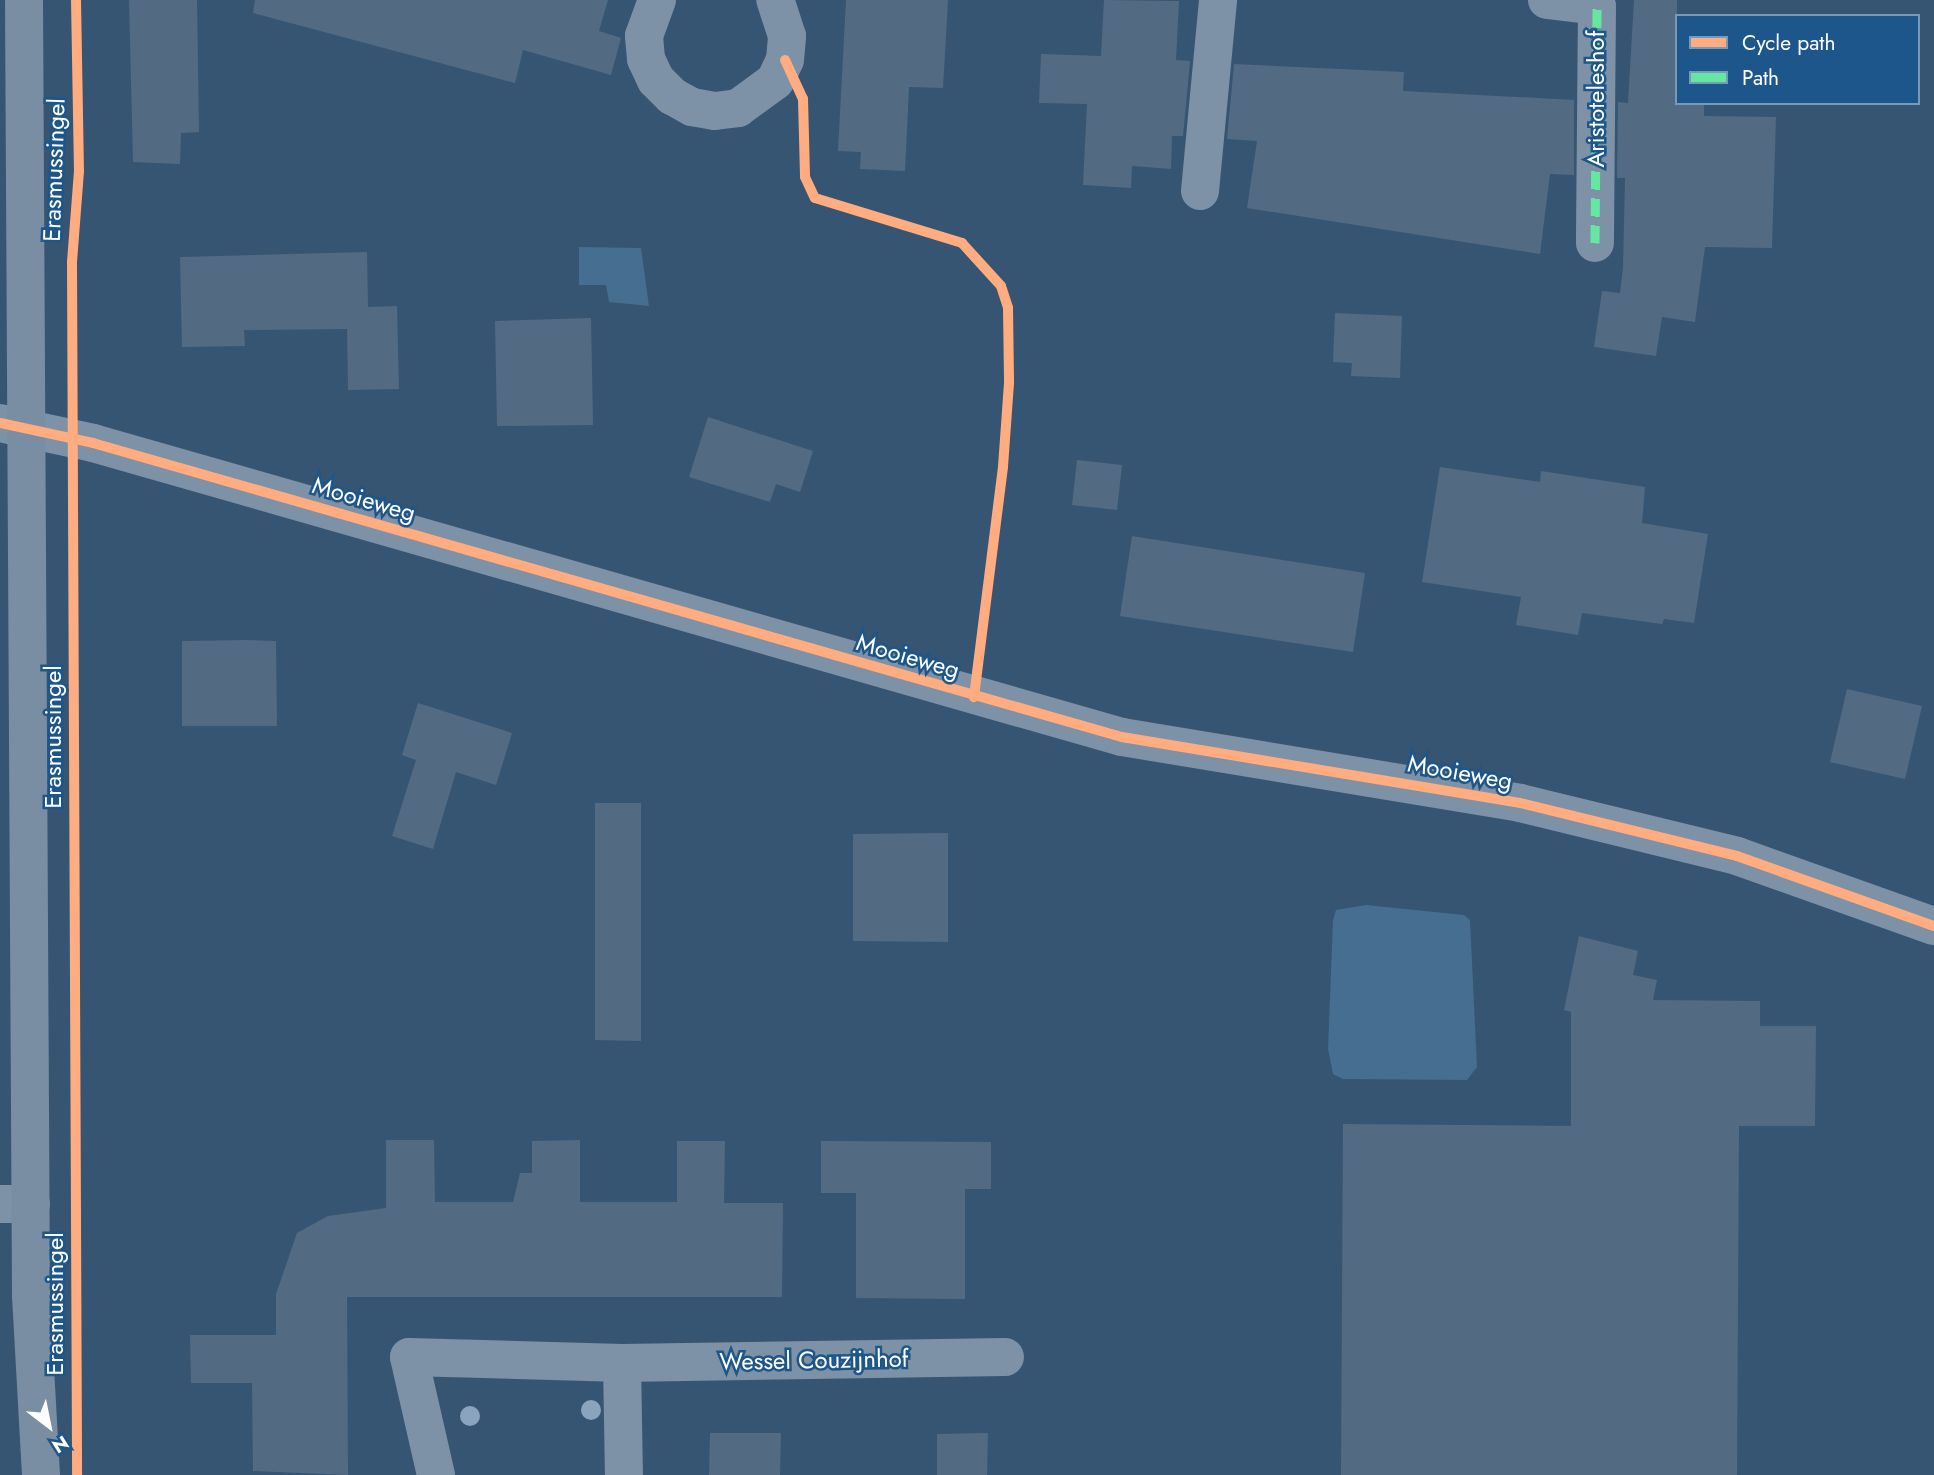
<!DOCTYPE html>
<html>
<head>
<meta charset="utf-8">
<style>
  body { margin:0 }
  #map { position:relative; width:1934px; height:1475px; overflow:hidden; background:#365572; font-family:Jost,sans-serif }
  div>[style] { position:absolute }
  .water>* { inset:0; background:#456e91 }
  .building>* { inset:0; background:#526b82 }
  .street>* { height:38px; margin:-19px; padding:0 19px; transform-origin:19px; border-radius:19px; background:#7d92a6 }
  .secondary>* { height:38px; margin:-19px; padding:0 19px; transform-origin:19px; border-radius:19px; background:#798ea2 }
  .quiet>* { height:9px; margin-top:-4.5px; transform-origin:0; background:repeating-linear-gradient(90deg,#66e7a1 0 18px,transparent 0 27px) }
  .cycleway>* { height:10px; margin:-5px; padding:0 5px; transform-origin:5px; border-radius:5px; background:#ffac80 }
  .trees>* { width:20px; height:20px; margin:-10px; border-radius:50%; background:#89a4bc }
  span { translate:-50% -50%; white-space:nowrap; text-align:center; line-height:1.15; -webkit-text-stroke:5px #1d568a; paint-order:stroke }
  .street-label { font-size:24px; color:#fff }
  .legend { position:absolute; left:1675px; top:14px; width:245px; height:91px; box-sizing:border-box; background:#1d568a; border:2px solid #779ab9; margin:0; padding:9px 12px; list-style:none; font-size:21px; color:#fff }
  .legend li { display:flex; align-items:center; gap:14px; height:35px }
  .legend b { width:35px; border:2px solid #779ab9 }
  .north { position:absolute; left:14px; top:1391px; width:70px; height:70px; -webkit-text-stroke:5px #1d568a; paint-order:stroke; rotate:148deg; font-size:19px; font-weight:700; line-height:28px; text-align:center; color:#fff }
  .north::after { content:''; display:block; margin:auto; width:24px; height:32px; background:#fff; clip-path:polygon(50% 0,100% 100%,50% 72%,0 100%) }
</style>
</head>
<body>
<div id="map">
  <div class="water">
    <div style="clip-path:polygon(579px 247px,641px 248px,649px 306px,609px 302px,606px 285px,579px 285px)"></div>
    <div style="clip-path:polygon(1366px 905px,1464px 915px,1470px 920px,1477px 1067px,1467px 1080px,1343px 1079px,1333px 1074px,1328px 1049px,1333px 920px,1336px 910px)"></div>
  </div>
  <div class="building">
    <div style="clip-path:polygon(129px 0,197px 0,199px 132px,181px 133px,180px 164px,133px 162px)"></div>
    <div style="clip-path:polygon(255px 0,608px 0,599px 31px,621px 38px,611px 75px,523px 50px,515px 83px,253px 13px)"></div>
    <div style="clip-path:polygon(846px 0,948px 0,943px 88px,909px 87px,905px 171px,860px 169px,861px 152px,838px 151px)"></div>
    <div style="clip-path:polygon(1104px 0,1179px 1px,1176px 60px,1190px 61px,1183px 136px,1172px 136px,1171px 169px,1132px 166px,1131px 188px,1083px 185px,1087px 104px,1039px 103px,1041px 54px,1101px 56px)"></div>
    <div style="clip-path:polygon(1634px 0,1677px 0,1677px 103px,1704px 103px,1704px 116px,1776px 117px,1772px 248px,1705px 247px,1695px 322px,1662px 317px,1656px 356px,1594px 347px,1602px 291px,1620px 293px,1623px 268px,1625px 178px,1617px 178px,1618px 102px,1628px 103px)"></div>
    <div style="clip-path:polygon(1234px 64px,1404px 72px,1403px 91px,1574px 100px,1574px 175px,1550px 174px,1540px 254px,1247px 208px,1257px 141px,1227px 139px)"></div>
    <div style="clip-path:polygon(367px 252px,368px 307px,397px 306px,399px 389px,348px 390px,347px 329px,244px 330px,245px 346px,182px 347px,180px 257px)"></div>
    <div style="clip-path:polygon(1335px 313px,1402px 316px,1400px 378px,1351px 376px,1352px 363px,1333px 362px)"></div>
    <div style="clip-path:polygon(591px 318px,593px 425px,497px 426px,495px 321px)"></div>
    <div style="clip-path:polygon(708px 417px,813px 451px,800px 492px,776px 484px,770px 502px,689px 477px)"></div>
    <div style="clip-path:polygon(1077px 460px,1122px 465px,1117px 510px,1072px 505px)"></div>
    <div style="clip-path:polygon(1440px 467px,1540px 482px,1541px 471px,1645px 487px,1642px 523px,1708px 534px,1694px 623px,1664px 619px,1662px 624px,1582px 613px,1578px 635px,1516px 625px,1521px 597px,1422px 582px)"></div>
    <div style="clip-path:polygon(1132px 536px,1365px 573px,1353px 652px,1120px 616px)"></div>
    <div style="clip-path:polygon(247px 640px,276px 641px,277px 726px,182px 726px,182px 641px)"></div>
    <div style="clip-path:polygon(1847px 689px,1922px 706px,1905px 779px,1830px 762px)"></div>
    <div style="clip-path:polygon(418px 703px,512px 733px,496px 785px,456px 772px,433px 849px,392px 836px,416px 760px,402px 755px)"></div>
    <div style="clip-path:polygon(595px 803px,641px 803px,641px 1041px,595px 1040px)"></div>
    <div style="clip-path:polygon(948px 833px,948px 942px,853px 941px,853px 834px)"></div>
    <div style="clip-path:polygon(1579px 936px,1638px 951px,1633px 975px,1657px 980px,1653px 1000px,1760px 1001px,1760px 1026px,1816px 1026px,1815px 1126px,1739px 1126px,1737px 1475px,1341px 1475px,1343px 1124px,1571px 1126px,1571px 1012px,1564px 1010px)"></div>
    <div style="clip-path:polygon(386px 1140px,434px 1140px,435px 1202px,513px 1202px,520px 1173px,532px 1173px,532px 1141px,580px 1140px,580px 1202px,677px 1202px,677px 1141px,725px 1141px,724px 1203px,783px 1203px,782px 1297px,347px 1297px,348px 1475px,253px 1471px,252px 1383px,191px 1383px,190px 1335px,276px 1335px,276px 1294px,297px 1233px,328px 1216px,386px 1208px)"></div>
    <div style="clip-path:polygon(821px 1141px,991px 1142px,991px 1189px,965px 1189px,965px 1299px,856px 1298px,856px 1193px,821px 1193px)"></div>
    <div style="clip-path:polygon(710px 1433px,781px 1433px,780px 1475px,709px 1475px)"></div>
    <div style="clip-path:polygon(988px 1433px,987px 1475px,937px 1475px,937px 1434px)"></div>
  </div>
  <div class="street">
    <div style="left:657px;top:0;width:38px;rotate:110deg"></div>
    <div style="left:644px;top:36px;width:23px;rotate:85deg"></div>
    <div style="left:646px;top:59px;width:23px;rotate:65deg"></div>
    <div style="left:656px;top:80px;width:23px;rotate:45deg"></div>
    <div style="left:672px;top:96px;width:23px;rotate:29deg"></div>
    <div style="left:692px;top:107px;width:23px;rotate:10deg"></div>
    <div style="left:715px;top:111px;width:23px;rotate:-7deg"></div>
    <div style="left:738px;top:108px;width:46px;rotate:-36.1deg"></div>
    <div style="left:775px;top:81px;width:23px;rotate:-65deg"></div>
    <div style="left:785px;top:60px;width:24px;rotate:-85deg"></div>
    <div style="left:787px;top:36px;width:38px;rotate:-108deg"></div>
    <div style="left:1547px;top:0;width:50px;rotate:6.8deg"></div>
    <div style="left:1597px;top:6px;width:237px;rotate:90.5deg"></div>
    <div style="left:1200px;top:191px;width:192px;rotate:-84.6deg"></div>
    <div style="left:0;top:423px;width:95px;rotate:12.1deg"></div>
    <div style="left:93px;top:443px;width:1070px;rotate:15.95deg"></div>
    <div style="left:1122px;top:737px;width:403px;rotate:9.4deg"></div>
    <div style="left:1520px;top:803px;width:223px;rotate:13.7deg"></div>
    <div style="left:1737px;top:856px;width:209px;rotate:19.6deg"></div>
    <div style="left:0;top:1204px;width:31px"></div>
    <div style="left:622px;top:1363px;width:383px;rotate:-0.9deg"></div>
    <div style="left:436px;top:1475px;width:121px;rotate:-102.9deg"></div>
    <div style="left:409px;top:1357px;width:213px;rotate:1.6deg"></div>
    <div style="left:622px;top:1363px;width:112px;rotate:89deg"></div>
  </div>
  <div class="secondary">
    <div style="left:24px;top:0;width:1296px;rotate:89.69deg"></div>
    <div style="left:31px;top:1296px;width:179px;rotate:86.8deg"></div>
  </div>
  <div class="quiet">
    <div style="left:1595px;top:243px;width:237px;rotate:-89.5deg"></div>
  </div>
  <div class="cycleway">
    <div style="left:76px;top:0;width:171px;rotate:89deg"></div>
    <div style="left:79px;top:171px;width:91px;rotate:94.4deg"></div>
    <div style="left:72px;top:262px;width:1213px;rotate:89.76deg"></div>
    <div style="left:785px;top:60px;width:43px;rotate:65.2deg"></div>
    <div style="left:803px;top:99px;width:78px;rotate:88.5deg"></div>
    <div style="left:805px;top:177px;width:23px;rotate:65deg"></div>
    <div style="left:815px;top:198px;width:154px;rotate:17deg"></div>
    <div style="left:962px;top:243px;width:58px;rotate:47.8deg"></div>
    <div style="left:1001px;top:286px;width:23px;rotate:72deg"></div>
    <div style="left:1008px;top:308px;width:75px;rotate:89.2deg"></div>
    <div style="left:1009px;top:383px;width:84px;rotate:94.1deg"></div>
    <div style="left:1003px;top:467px;width:232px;rotate:97.2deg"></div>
    <div style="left:0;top:423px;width:95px;rotate:12.1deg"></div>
    <div style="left:93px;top:443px;width:1070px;rotate:15.95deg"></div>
    <div style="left:1122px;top:737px;width:403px;rotate:9.4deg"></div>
    <div style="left:1520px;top:803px;width:223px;rotate:13.7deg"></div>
    <div style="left:1737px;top:856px;width:209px;rotate:19.6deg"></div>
  </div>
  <div class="trees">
    <div style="left:591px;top:1410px"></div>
    <div style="left:470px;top:1416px"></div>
  </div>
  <div class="street-label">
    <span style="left:1596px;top:99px;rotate:-90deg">Aristoteleshof</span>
    <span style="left:54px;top:170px;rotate:-88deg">Erasmussingel</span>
    <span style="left:364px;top:499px;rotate:16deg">Mooieweg</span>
    <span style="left:908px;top:656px;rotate:16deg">Mooieweg</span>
    <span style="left:53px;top:737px;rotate:-90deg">Erasmussingel</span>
    <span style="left:1460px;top:772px;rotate:10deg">Mooieweg</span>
    <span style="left:55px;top:1304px;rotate:-90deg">Erasmussingel</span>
    <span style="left:814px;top:1360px;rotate:-1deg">Wessel Couzijnhof</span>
  </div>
  <ul class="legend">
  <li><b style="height:9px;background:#ffac80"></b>Cycle path</li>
  <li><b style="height:9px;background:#66e7a1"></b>Path</li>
  </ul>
  <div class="north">N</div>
</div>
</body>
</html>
